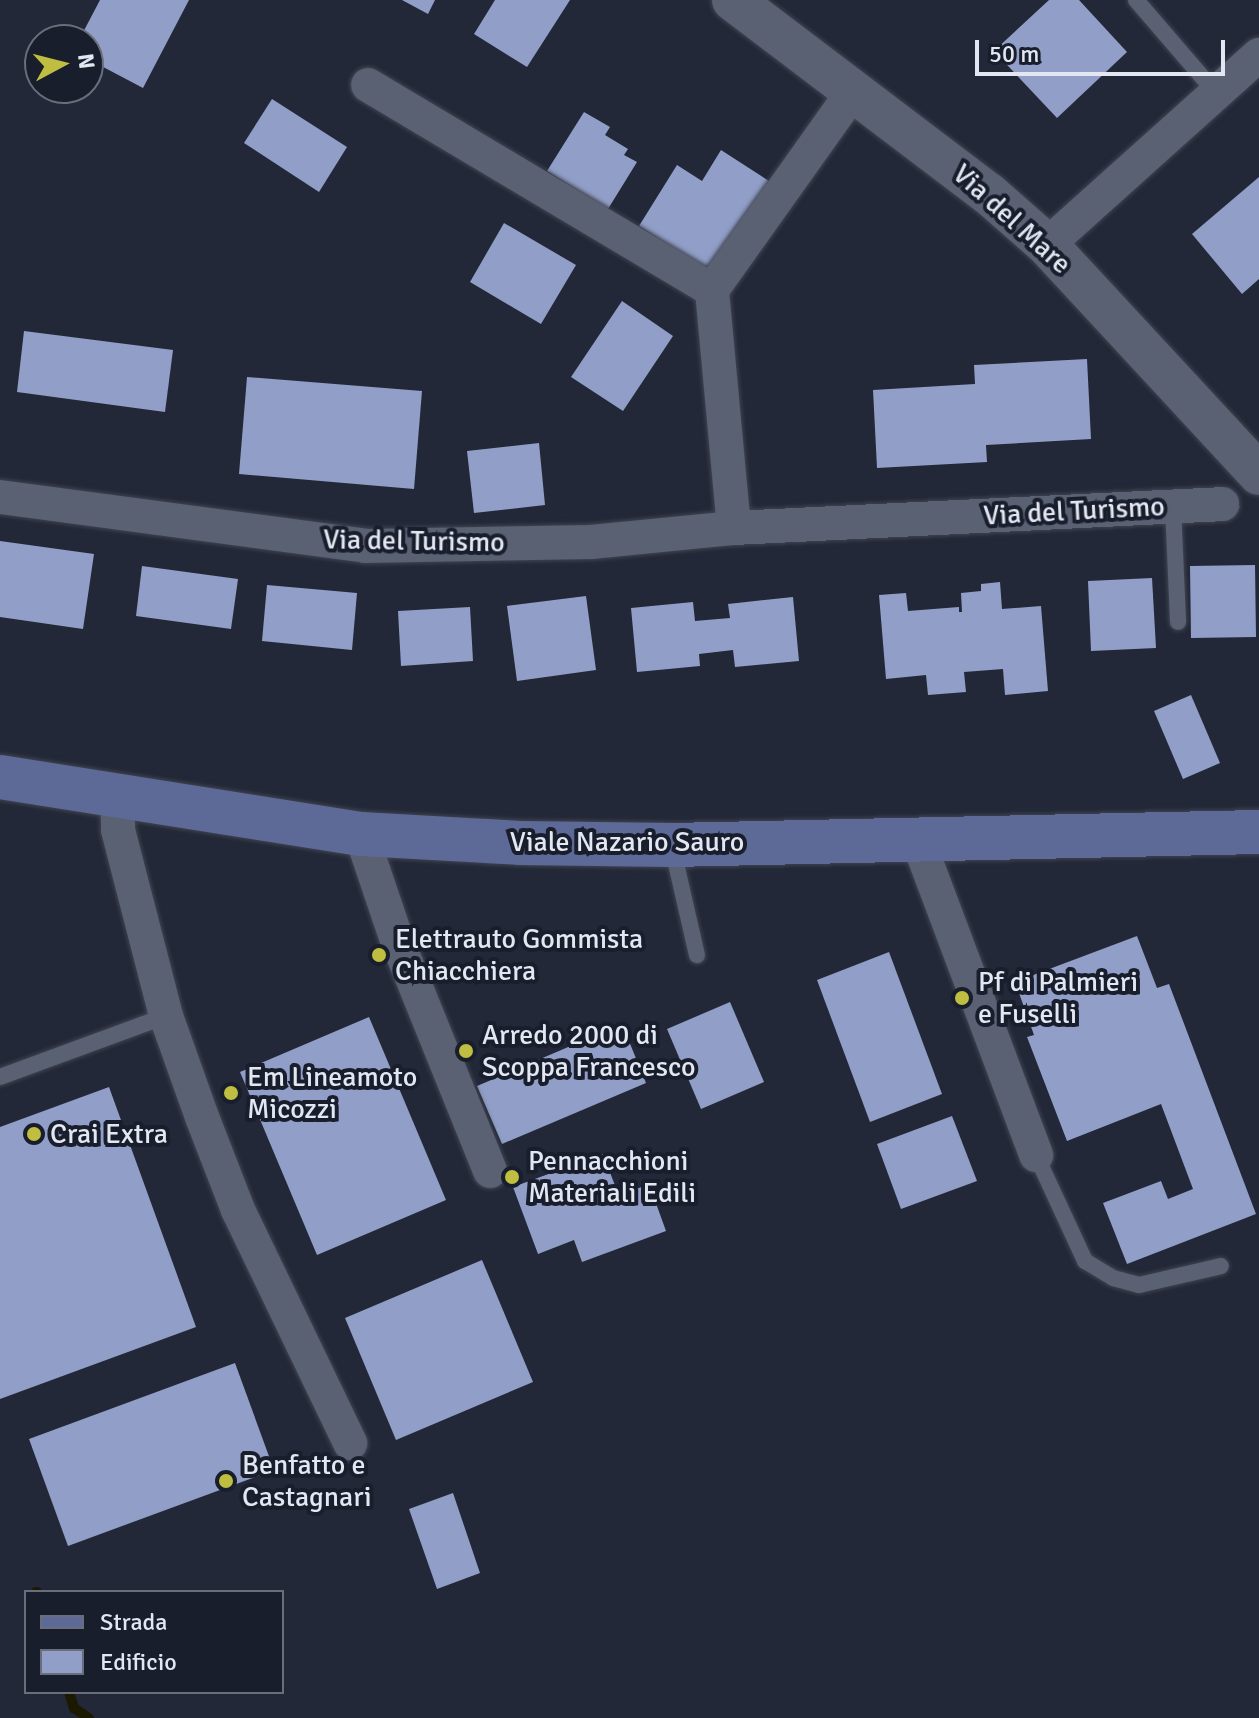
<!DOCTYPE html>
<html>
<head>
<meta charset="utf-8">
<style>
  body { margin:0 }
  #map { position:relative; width:1259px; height:1718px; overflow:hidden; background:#222837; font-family:Signika,sans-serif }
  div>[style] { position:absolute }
  .stream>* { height:10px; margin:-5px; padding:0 5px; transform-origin:5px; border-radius:5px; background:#1b1a00 }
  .building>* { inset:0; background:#919fc8 }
  .roads { filter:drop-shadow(0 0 2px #404451) drop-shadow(0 0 2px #404451) }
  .service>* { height:16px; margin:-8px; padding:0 8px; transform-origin:8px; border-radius:8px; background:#5a6173 }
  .minor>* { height:34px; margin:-17px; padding:0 17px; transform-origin:17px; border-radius:17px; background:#5a6173 }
  .tertiary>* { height:42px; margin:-21px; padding:0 21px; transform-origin:21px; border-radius:21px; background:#5a6173 }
  .secondary>* { height:44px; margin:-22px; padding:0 22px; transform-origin:22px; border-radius:22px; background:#5d6a97 }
  .dots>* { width:22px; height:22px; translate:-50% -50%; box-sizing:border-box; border:4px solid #191e2d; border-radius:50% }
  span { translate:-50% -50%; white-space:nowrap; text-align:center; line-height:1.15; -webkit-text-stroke:8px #191e2d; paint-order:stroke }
  .street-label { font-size:28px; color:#e3e7f2 }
  .poi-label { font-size:28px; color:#e3e7f2 }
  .left { translate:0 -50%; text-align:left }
  .legend { position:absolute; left:24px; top:1590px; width:260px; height:104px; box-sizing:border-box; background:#191e2d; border:2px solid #6a6e7c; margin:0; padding:10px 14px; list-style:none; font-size:24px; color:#e3e7f2 }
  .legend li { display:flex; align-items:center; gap:16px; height:40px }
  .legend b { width:40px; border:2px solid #6a6e7c }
  .north { position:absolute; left:24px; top:24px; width:80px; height:80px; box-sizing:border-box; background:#191e2d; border:2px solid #6a6e7c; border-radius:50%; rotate:83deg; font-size:22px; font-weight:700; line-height:32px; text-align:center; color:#e3e7f2 }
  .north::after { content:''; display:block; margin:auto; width:28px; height:36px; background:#bfbe41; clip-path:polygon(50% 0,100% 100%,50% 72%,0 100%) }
  .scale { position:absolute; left:975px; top:40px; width:250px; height:36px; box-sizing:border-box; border:4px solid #e3e7f2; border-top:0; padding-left:10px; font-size:24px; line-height:28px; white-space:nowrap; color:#e3e7f2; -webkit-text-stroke:6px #191e2d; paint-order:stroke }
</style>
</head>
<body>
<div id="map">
  <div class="stream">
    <div style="left:36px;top:1592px;width:1px"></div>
    <div style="left:69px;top:1692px;width:17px;rotate:73deg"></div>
    <div style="left:74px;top:1708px;width:18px;rotate:34deg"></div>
  </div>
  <div class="building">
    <div style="clip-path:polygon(100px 0,189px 0,143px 88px,88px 59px,88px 40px,79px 40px)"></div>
    <div style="clip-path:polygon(402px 0,435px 0,428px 14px)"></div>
    <div style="clip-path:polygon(495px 0,570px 0,527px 67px,474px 34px)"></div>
    <div style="clip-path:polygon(1049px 0,1079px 0,1127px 52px,1057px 118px,994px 51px)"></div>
    <div style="clip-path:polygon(272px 99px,347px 147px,319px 192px,244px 143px)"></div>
    <div style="clip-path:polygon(584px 112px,610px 127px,605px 135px,628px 149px,624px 155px,637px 162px,608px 209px,547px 171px)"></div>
    <div style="clip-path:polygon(721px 150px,769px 181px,712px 272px,639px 226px,677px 165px,702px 181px)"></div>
    <div style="clip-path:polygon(1259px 177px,1259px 279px,1242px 294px,1192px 234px)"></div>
    <div style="clip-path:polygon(504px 223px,576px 265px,541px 324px,470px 282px)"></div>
    <div style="clip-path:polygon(622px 301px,673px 336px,623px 411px,571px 377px)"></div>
    <div style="clip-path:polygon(24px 331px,173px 350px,165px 412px,17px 392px)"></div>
    <div style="clip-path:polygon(1087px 359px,1091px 439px,986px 445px,987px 462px,877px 468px,873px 390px,975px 384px,974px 365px)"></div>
    <div style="clip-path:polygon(247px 377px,422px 391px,414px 489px,239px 474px)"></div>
    <div style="clip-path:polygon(539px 443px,545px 505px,474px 513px,467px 451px)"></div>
    <div style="clip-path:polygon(0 541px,94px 554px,83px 629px,0 617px)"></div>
    <div style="clip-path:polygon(1255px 565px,1256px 637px,1191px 638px,1190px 566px)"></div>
    <div style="clip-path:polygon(142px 566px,238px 579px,231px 629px,136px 616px)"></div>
    <div style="clip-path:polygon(1152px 578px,1156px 648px,1091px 651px,1088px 581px)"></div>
    <div style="clip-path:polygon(1000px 582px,1002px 609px,1041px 606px,1048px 691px,1005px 695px,1003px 669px,964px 672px,966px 692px,928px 695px,926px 675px,886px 679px,879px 595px,906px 593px,908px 611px,959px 607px,959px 612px,962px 612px,961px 593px,981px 591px,981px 584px)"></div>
    <div style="clip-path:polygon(267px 585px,357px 593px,352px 650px,262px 641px)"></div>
    <div style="clip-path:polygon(586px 596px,596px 670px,517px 681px,507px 606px)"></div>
    <div style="clip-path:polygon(793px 597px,799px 661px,735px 667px,733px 650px,699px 654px,700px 666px,637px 672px,631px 608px,693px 602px,695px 621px,730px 618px,728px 604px)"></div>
    <div style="clip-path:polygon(470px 607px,473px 661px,401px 666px,398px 611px)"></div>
    <div style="clip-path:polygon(1191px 695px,1220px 763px,1183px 779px,1154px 711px)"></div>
    <div style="clip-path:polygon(1137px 936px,1157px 988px,1169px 984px,1256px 1214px,1127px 1264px,1103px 1203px,1161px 1181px,1168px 1199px,1193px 1189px,1161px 1104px,1067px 1141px,1027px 1037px,1034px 1035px,1015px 982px)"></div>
    <div style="clip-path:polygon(889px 952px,942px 1094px,870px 1122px,817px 980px)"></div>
    <div style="clip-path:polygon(730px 1002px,764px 1082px,701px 1109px,667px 1029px)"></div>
    <div style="clip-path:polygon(369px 1017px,446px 1200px,317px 1255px,240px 1072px)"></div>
    <div style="clip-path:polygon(622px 1024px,646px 1083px,502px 1144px,477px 1086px)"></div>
    <div style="clip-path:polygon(109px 1087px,196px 1327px,0 1399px,0 1127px)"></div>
    <div style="clip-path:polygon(952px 1116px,977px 1181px,901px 1209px,877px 1144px)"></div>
    <div style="clip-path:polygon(603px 1154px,619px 1196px,649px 1184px,666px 1231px,582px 1262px,574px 1240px,538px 1254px,513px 1187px)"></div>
    <div style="clip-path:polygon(482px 1260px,533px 1382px,396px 1440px,345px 1318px)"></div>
    <div style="clip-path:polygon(235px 1363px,274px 1470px,68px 1546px,29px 1439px)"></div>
    <div style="clip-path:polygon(453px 1493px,480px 1573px,437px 1589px,409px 1509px)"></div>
  </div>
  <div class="roads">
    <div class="service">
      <div style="left:1136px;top:0;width:123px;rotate:49.3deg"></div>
      <div style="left:1173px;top:506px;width:116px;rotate:87.5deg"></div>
      <div style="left:672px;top:846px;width:112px;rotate:77.1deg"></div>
      <div style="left:0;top:1077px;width:177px;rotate:-20.2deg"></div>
      <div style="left:1036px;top:1155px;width:117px;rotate:65.2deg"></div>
      <div style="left:1085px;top:1261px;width:33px;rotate:31deg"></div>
      <div style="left:1113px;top:1278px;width:27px;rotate:15deg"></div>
      <div style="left:1139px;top:1285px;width:84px;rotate:-13deg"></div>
    </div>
    <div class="minor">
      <div style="left:368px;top:85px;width:400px;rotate:30.8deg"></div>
      <div style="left:1047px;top:245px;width:285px;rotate:-41.9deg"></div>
      <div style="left:0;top:497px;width:368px;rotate:7.6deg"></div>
      <div style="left:365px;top:546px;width:226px;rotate:-1deg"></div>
      <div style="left:591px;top:542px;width:144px;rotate:-5.6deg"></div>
      <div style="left:734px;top:528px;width:489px;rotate:-2.8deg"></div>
      <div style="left:734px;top:528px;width:239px;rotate:-95.3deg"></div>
      <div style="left:712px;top:290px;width:245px;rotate:-54.6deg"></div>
      <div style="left:117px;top:795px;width:35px;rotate:88deg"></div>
      <div style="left:118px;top:830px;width:192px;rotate:75.5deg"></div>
      <div style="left:166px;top:1016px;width:107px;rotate:70.4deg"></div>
      <div style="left:202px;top:1117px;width:100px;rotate:68.8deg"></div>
      <div style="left:238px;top:1210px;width:259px;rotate:64.3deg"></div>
      <div style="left:361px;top:834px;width:115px;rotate:71.3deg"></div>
      <div style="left:398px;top:943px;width:246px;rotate:68deg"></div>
      <div style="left:917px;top:838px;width:339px;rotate:69.4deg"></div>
    </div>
    <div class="tertiary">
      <div style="left:733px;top:0;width:321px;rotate:37.2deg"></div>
      <div style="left:989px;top:194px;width:77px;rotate:41.3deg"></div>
      <div style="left:1047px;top:245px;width:312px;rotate:47.2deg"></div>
    </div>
    <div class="secondary">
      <div style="left:0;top:777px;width:365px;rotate:9deg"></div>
      <div style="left:361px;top:834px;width:159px;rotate:3.2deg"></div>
      <div style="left:520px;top:843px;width:152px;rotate:0.8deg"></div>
      <div style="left:672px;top:845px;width:587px;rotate:-1.27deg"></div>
    </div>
  </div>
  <div class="dots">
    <div style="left:379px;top:955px;background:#bfbe41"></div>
    <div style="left:962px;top:998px;background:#bfbe41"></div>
    <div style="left:466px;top:1051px;background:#bfbe41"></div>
    <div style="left:231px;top:1093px;background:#bfbe41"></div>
    <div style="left:34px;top:1134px;background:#bfbe41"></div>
    <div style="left:512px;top:1177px;background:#bfbe41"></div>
    <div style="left:226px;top:1481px;background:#bfbe41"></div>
  </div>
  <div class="street-label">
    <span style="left:1012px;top:219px;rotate:42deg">Via del Mare</span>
    <span style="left:1074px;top:511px;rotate:-3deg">Via del Turismo</span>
    <span style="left:414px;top:541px;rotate:1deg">Via del Turismo</span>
    <span style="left:627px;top:842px">Viale Nazario Sauro</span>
  </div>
  <div class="poi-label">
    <span class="left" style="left:395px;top:955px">Elettrauto Gommista<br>Chiacchiera</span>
    <span class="left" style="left:978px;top:998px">Pf di Palmieri<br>e Fuselli</span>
    <span class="left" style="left:482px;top:1051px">Arredo 2000 di<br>Scoppa Francesco</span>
    <span class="left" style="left:247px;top:1093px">Em Lineamoto<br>Micozzi</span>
    <span class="left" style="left:50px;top:1134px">Crai Extra</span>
    <span class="left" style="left:528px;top:1177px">Pennacchioni<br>Materiali Edili</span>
    <span class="left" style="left:242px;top:1481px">Benfatto e<br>Castagnari</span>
  </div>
  <ul class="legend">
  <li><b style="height:10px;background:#5d6a97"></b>Strada</li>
  <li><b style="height:22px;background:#919fc8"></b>Edificio</li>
  </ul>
  <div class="north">N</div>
  <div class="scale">50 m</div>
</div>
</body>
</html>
